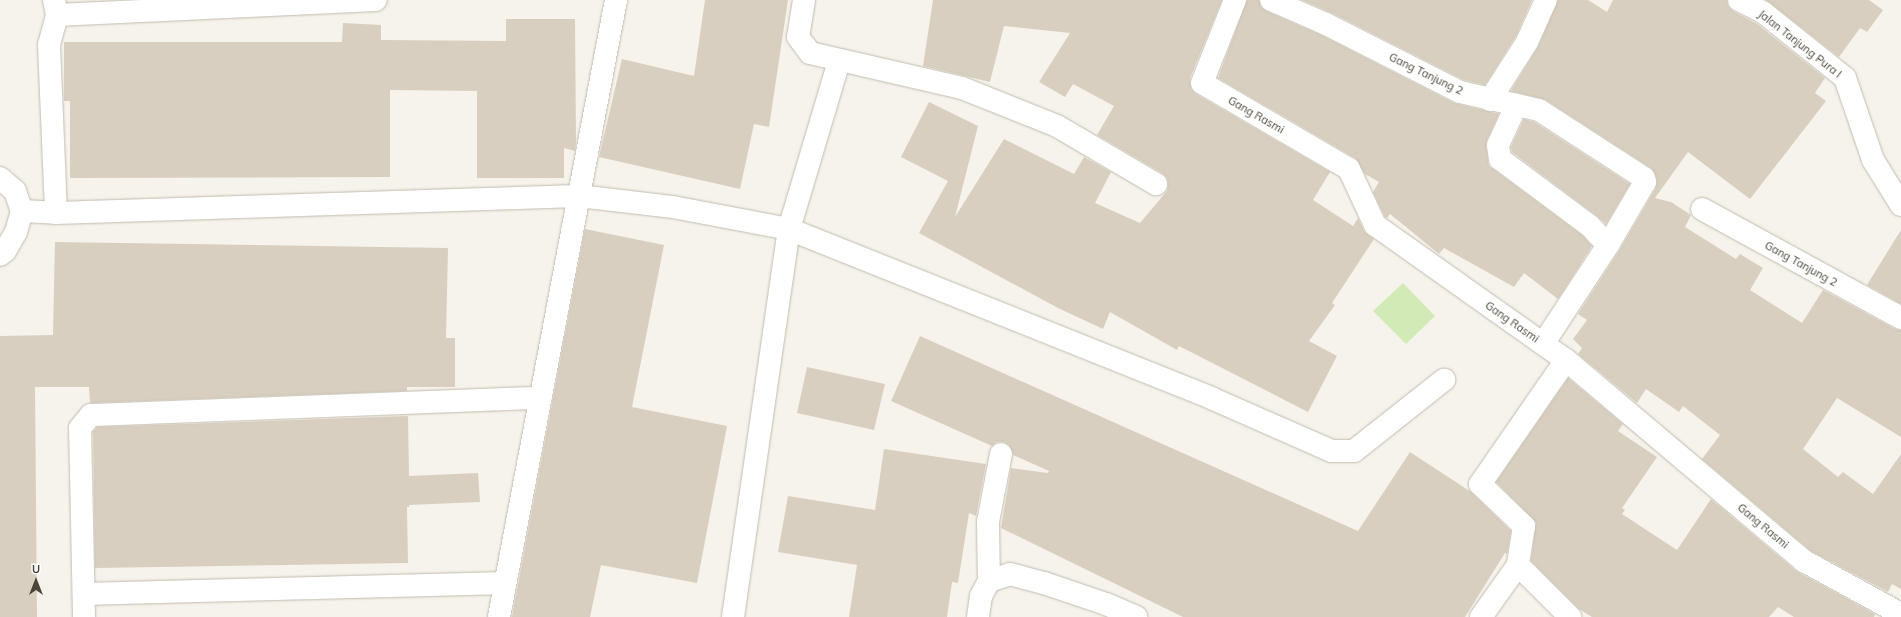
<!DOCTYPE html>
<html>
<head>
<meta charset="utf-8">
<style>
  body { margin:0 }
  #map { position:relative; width:1901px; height:617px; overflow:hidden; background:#f6f3ec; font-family:Mulish,sans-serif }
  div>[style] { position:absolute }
  .green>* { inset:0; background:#d2eab5 }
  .building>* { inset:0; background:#d8cfc1 }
  .roads { filter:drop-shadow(0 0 1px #c2bbae) drop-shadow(0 0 1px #c2bbae) }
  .street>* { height:22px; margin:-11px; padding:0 11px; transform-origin:11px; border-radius:11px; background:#fff }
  span { translate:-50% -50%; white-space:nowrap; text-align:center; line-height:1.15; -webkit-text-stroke:3px #fff; paint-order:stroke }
  .street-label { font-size:11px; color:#4b4439 }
  .north { position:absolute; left:16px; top:561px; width:40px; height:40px; -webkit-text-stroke:3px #fff; paint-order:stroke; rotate:0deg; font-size:11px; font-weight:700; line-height:16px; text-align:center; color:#4b4439 }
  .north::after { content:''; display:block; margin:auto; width:14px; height:18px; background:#4b4439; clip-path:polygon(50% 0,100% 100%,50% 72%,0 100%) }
</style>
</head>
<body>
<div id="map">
  <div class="green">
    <div style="clip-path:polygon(1403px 283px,1435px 316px,1406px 344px,1373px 311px)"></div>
  </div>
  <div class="building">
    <div style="clip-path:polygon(705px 0,788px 0,769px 127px,754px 124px,740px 189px,599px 157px,622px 59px,694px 76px)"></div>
    <div style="clip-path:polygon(933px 0,1222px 0,1190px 78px,1191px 89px,1196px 94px,1330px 172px,1313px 200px,1353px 226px,1358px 218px,1364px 231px,1374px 239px,1332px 303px,1335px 305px,1309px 341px,1337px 356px,1308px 412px,1179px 346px,1177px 350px,1110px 312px,1103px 329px,1058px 308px,919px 233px,948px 181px,901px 157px,929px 102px,978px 126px,955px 217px,1004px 139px,1074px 174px,1084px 157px,1111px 172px,1095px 203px,1140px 223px,1167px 191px,1168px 184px,1167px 178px,1162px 173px,1097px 135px,1114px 106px,1073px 84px,1065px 97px,1039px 82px,1070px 33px,1004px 26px,990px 82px,923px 66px)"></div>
    <div style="clip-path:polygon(1247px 0,1259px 0,1261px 7px,1266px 11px,1321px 35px,1454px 103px,1499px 114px,1487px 140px,1486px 147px,1489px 166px,1582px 235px,1592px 246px,1558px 299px,1524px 273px,1514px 287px,1444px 248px,1439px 254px,1390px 214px,1387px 218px,1385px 217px,1373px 192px,1379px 182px,1365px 174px,1355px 158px,1218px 78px)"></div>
    <div style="clip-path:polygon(1302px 0,1532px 0,1516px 36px,1485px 85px,1464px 80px,1332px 13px)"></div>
    <div style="clip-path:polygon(1558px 0,1588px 0,1607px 12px,1613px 0,1727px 0,1728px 6px,1733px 11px,1757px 24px,1825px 78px,1815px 93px,1826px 101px,1750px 199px,1688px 152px,1655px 198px,1671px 202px,1691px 215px,1685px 227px,1736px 259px,1740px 254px,1763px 268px,1750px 290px,1802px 323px,1823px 290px,1895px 329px,1901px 330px,1901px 437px,1837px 398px,1803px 449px,1838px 477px,1843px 472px,1873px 494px,1901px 454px,1901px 589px,1892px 584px,1888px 592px,1811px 551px,1702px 459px,1720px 435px,1683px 406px,1679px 412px,1646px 389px,1637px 403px,1578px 354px,1582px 348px,1573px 339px,1587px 320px,1578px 314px,1619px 251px,1656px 188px,1657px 179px,1651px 168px,1546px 100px,1511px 91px,1538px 47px)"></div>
    <div style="clip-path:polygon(1766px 0,1869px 0,1883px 10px,1867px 32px,1860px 28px,1839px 57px)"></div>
    <div style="clip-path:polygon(506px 19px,575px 19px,576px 142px,575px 151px,564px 148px,564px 178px,477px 178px,477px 91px,390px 90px,390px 177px,70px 178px,70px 101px,64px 101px,64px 42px,342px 42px,343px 23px,381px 25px,381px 40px,506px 41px)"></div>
    <div style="clip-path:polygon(1524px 119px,1534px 122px,1630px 184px,1606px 224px,1597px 216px,1512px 152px,1511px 147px)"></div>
    <div style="clip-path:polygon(585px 229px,664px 245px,632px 407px,727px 426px,697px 583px,601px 565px,590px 617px,512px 617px)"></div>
    <div style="clip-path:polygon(1901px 230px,1901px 304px,1867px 285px)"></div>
    <div style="clip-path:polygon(55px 242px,448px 248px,446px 338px,455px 338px,455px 387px,407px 387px,407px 391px,90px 403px,89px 387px,35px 387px,37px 617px,0 617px,0 336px,53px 335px)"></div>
    <div style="clip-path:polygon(920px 336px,1358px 531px,1410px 452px,1471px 492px,1511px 531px,1507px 554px,1505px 553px,1465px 617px,1183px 617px,1001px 528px,1011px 468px,1048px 473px,1049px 471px,1013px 455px,1009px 445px,1004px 442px,997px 442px,992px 446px,891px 401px)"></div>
    <div style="clip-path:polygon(807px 367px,885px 384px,874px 430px,797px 413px)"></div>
    <div style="clip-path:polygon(1568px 378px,1623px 424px,1618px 431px,1657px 457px,1622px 508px,1625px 510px,1622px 514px,1677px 550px,1711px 499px,1796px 571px,1875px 614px,1874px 617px,1794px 617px,1778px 607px,1769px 617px,1592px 617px,1579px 609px,1531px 561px,1536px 522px,1496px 482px)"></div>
    <div style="clip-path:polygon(408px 416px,409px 476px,478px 473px,480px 502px,409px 505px,409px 507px,407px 507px,408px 563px,95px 568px,93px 432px,97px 427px)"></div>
    <div style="clip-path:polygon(884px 449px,986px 464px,976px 516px,969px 513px,958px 583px,952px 582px,947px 617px,849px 617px,857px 565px,778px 552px,788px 496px,875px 510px)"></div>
  </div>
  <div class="roads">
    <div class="street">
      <div style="left:54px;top:0;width:15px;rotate:79deg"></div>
      <div style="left:57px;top:15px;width:31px;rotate:105deg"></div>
      <div style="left:49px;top:45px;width:168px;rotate:87.6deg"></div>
      <div style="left:804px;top:0;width:37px;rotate:99deg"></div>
      <div style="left:798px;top:37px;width:20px;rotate:53deg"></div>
      <div style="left:810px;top:53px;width:156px;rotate:13deg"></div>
      <div style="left:962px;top:88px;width:102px;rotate:21.8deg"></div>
      <div style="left:1057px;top:126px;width:115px;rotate:30.4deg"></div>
      <div style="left:1235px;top:0;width:89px;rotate:111.7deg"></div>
      <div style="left:1202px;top:83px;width:170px;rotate:30.3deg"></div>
      <div style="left:1349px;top:169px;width:62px;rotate:65.1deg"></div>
      <div style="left:1375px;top:225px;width:234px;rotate:35.3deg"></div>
      <div style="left:1566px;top:360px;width:312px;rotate:40.2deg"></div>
      <div style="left:1804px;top:561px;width:111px;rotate:28.7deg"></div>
      <div style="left:1271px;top:0;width:60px;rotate:23.6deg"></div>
      <div style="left:1326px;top:24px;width:150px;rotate:26.9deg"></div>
      <div style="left:1460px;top:92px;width:81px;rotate:12.8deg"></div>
      <div style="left:1539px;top:110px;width:125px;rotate:32.9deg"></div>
      <div style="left:1644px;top:178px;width:4px;rotate:76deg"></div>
      <div style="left:1645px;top:182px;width:73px;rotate:120.4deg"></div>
      <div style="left:1739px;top:0;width:28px;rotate:27deg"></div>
      <div style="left:1764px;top:13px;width:104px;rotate:38.7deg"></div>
      <div style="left:1845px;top:78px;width:87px;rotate:71.1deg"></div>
      <div style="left:1873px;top:160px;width:53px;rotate:58.1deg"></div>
      <div style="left:57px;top:15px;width:319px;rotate:-2.7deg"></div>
      <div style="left:1490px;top:100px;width:69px;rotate:-57.5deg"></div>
      <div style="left:1527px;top:42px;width:46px;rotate:-65.7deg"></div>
      <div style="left:1516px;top:106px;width:43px;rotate:114.8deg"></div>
      <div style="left:1498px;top:145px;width:14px;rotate:82deg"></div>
      <div style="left:1500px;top:159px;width:112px;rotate:36.7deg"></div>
      <div style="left:1590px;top:226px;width:26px;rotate:47deg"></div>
      <div style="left:1608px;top:245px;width:118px;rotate:123.3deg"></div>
      <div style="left:0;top:178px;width:20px;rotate:41deg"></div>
      <div style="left:15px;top:191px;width:21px;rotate:71deg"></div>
      <div style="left:22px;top:211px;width:22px;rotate:106deg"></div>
      <div style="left:16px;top:232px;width:22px;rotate:120deg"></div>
      <div style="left:5px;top:251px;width:6px;rotate:141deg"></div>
      <div style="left:1702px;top:209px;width:227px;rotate:28.7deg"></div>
      <div style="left:22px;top:211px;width:34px;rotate:3deg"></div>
      <div style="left:56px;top:213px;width:523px;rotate:-1.86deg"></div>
      <div style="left:579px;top:196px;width:95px;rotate:6.7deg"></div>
      <div style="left:673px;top:207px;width:118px;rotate:10.7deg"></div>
      <div style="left:789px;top:229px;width:455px;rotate:21.8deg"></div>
      <div style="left:1211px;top:398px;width:132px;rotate:23.7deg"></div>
      <div style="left:1332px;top:451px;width:22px"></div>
      <div style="left:1354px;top:451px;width:115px;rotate:-38.3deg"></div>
      <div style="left:1566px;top:360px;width:151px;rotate:124.7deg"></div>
      <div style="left:1480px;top:484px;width:61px;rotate:43.7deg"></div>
      <div style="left:1524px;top:526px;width:39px;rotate:99deg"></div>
      <div style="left:1518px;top:565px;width:74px;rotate:45deg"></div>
      <div style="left:989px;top:581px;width:59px;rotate:-91deg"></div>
      <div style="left:988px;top:522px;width:69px;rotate:-79.2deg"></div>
      <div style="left:84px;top:594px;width:421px;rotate:-1.5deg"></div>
      <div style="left:84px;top:617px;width:189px;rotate:-91.2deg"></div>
      <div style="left:80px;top:428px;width:17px;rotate:-50deg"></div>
      <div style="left:91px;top:415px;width:450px;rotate:-2.2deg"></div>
      <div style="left:499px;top:617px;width:628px;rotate:-79.26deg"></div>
      <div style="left:733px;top:617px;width:392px;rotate:-81.8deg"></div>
      <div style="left:789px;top:229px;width:175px;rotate:-73.4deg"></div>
      <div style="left:978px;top:617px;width:21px;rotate:-82deg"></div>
      <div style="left:981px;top:596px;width:17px;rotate:-62deg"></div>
      <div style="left:989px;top:581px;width:22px;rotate:-18deg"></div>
      <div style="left:1010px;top:574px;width:35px;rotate:15deg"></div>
      <div style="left:1044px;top:583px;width:65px;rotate:18.7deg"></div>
      <div style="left:1106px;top:604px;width:33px;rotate:23deg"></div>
      <div style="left:1481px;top:617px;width:64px;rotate:-54.6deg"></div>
    </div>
  </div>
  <div class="street-label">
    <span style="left:1800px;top:44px;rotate:38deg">Jalan Tanjung Pura I</span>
    <span style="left:1426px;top:74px;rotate:26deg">Gang Tanjung 2</span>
    <span style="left:1256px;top:115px;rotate:30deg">Gang Rasmi</span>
    <span style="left:1801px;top:264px;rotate:29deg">Gang Tanjung 2</span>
    <span style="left:1512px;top:322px;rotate:35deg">Gang Rasmi</span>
    <span style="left:1763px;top:526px;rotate:40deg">Gang Rasmi</span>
  </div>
  <div class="north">U</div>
</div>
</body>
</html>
